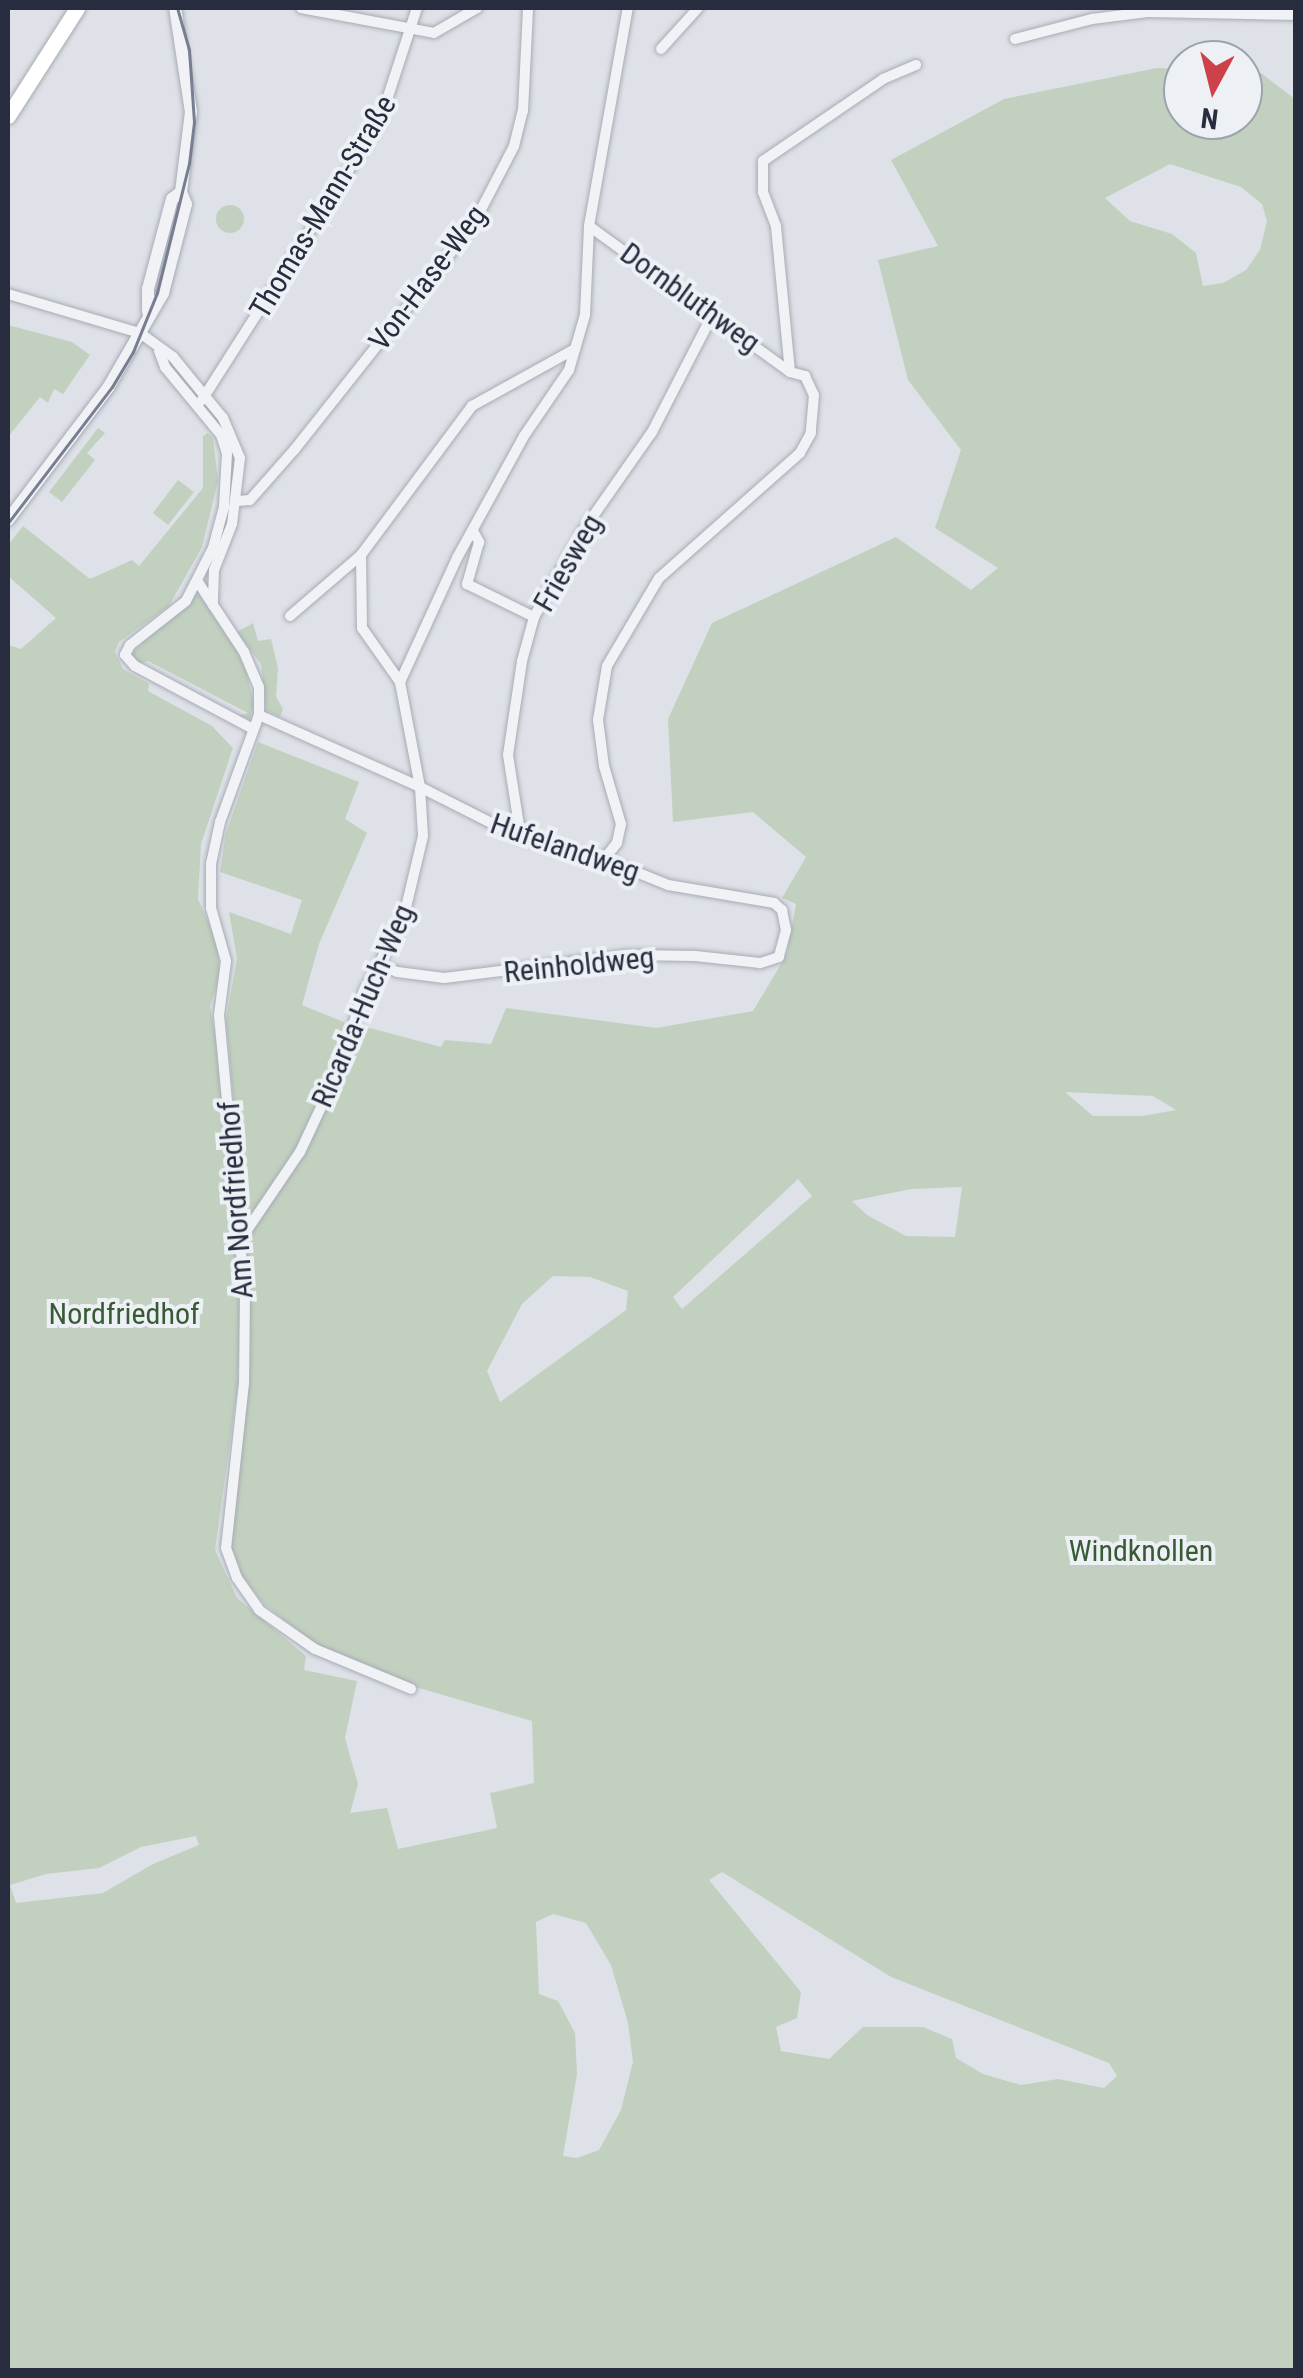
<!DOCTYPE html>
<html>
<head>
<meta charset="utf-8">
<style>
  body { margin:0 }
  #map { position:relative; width:1303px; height:2378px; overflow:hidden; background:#dee1e7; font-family:"Roboto Condensed",sans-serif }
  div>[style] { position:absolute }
  .green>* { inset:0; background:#c2d1bf }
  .round { border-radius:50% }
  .roads { filter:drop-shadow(0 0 2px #a7abb4) drop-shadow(0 0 2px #a7abb4) }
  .minor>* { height:10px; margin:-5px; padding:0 5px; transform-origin:5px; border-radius:5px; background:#f0f2f6 }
  .tertiary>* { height:12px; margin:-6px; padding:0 6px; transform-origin:6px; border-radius:6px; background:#f0f2f6 }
  .primary>* { height:15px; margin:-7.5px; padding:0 7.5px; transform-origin:7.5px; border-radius:7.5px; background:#fff }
  .tram>* { height:2.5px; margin:-1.25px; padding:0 1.25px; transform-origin:1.25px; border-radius:1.25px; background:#777e91 }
  span { translate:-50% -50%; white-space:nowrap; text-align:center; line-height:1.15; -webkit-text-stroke:8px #edf0f5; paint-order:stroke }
  .street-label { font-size:30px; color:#272d3e }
  .park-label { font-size:30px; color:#385a34 }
  .frame { position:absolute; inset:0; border:10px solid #272d3e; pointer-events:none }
  .north { position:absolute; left:1163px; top:40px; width:100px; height:100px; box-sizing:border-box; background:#edf0f5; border:2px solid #9ea2ac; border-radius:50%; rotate:187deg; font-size:28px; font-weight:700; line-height:40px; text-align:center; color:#272d3e }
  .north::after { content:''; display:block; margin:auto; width:35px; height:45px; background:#cd4249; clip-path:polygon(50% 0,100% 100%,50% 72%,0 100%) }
</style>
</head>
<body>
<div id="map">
  <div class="green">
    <div style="clip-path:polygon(evenodd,1157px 68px,1183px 69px,1183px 120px,1243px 120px,1243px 72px,1261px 73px,1295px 99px,1295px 2370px,8px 2370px,8px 645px,21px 649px,56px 618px,8px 576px,8px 545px,23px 526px,90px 579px,132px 560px,139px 566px,203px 488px,203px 436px,208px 433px,213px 438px,218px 481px,202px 547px,169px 606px,119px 642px,115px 652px,123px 669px,149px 684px,148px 691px,212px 726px,233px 748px,201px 844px,198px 899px,217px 941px,220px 976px,210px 1006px,222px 1075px,240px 1311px,238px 1384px,215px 1550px,237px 1598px,306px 1656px,304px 1670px,357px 1681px,345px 1738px,358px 1784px,350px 1813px,387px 1808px,398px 1849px,497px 1828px,490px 1793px,534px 1783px,532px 1721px,412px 1686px,320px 1648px,264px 1604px,242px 1576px,231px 1548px,248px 1383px,245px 1241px,306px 1152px,359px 1025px,441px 1047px,445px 1040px,491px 1044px,506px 1008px,656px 1028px,753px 1011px,787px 954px,796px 904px,782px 898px,806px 857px,753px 812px,673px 822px,668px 719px,712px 623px,896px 537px,971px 590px,998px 568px,935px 528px,961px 450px,908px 380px,878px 260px,938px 246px,891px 160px,1004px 99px,1157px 68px,1170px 164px,1241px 187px,1262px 204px,1267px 221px,1260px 250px,1246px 270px,1223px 283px,1203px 286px,1196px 253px,1172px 234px,1130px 221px,1105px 198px,1170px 164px,1157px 68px,1065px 1092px,1153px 1096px,1176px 1110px,1143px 1116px,1093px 1116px,1065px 1092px,1157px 68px,798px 1179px,812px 1196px,682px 1309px,673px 1297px,798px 1179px,1157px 68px,962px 1187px,955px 1237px,906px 1236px,867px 1215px,852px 1201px,911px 1189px,962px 1187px,1157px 68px,553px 1276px,590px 1277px,628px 1291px,626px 1310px,500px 1402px,487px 1371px,522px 1304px,553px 1276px,1157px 68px,196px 1836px,199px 1845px,153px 1864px,103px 1893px,16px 1903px,10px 1885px,46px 1874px,99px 1868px,141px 1847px,196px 1836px,1157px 68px,722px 1872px,891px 1977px,1109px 2063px,1117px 2076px,1104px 2088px,1058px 2079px,1021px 2085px,983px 2074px,956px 2058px,952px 2039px,923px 2027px,863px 2027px,829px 2059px,781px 2051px,776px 2027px,797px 2018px,801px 1992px,709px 1880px,722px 1872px,1157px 68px,553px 1914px,586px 1923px,611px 1965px,628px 2023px,633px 2062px,621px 2110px,599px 2150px,577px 2158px,563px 2156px,577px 2074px,575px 2033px,558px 2001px,539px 1994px,536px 1922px,553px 1914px)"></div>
    <div class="round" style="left:216px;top:205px;width:28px;height:28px"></div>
    <div style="clip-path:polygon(8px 325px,72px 342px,90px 355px,63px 394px,54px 389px,48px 403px,40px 397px,8px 437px)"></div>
    <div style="clip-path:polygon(98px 428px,105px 433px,87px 453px,95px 460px,62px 502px,49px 492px)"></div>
    <div style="clip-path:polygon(178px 480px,194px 492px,168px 525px,153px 513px)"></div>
    <div style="clip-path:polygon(194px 595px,199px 595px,243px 658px,254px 704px,250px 719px,239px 716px,248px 713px,148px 661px,137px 664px,131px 654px)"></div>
    <div style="clip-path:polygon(253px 623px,258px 641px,271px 639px,278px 668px,276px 697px,283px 709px,280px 717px,266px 710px,261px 664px,237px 632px)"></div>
    <div style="clip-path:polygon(258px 742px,359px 782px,345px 819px,367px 833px,319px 944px,302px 1005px,346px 1023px,334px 1064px,296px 1148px,245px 1225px,226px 1020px,237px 959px,229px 912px,291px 934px,302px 900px,220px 872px,226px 833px)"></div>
  </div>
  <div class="roads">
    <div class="minor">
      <div style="left:301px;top:8px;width:135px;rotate:10.6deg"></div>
      <div style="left:434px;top:33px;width:50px;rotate:-30.2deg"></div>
      <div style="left:1015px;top:39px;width:80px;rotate:-14.6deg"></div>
      <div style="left:1092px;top:19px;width:56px;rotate:-7.1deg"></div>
      <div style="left:1148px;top:12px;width:148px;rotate:1.2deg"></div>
      <div style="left:661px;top:49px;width:55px;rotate:-47.9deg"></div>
      <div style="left:589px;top:226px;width:248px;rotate:36deg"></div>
      <div style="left:790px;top:372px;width:16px;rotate:15deg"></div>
      <div style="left:805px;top:376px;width:21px;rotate:65deg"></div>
      <div style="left:814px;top:395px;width:38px;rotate:95deg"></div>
      <div style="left:811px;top:433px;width:23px;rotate:119deg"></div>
      <div style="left:800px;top:453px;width:188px;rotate:138.4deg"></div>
      <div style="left:659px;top:578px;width:102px;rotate:120.6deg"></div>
      <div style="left:607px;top:666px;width:55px;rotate:99.5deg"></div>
      <div style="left:598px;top:720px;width:46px;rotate:82.6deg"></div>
      <div style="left:604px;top:766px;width:60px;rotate:73.7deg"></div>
      <div style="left:621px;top:824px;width:19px;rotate:102deg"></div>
      <div style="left:617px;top:843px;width:21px;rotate:129deg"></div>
      <div style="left:8px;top:294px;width:138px;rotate:16.5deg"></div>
      <div style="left:140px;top:333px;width:41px;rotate:36deg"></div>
      <div style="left:173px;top:357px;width:79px;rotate:50.7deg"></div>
      <div style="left:223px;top:418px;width:43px;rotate:67deg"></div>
      <div style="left:240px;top:458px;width:66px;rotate:96.9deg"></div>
      <div style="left:232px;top:524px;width:49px;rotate:111.4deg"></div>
      <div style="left:214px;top:570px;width:35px;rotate:92deg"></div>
      <div style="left:159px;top:351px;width:17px;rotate:69deg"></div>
      <div style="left:165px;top:367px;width:88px;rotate:50.5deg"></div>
      <div style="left:221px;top:435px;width:19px;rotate:72deg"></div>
      <div style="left:227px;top:453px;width:54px;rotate:93.2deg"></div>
      <div style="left:224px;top:507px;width:42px;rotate:105deg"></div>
      <div style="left:213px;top:548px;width:59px;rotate:117deg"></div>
      <div style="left:186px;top:601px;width:71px;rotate:141.8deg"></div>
      <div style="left:130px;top:645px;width:11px;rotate:117deg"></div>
      <div style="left:125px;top:655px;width:15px;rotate:48deg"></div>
      <div style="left:135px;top:666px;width:132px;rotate:28.1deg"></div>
      <div style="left:790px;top:372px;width:147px;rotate:-95.5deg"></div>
      <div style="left:776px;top:226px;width:36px;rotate:-111deg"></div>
      <div style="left:763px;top:192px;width:31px;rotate:-90deg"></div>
      <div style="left:763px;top:161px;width:145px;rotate:-34.3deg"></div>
      <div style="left:883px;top:79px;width:36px;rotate:-23deg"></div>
      <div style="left:202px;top:400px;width:331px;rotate:-57.5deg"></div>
      <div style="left:380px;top:121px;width:119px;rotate:-71.9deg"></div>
      <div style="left:237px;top:501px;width:13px;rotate:-4deg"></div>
      <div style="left:250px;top:500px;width:68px;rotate:-48.6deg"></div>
      <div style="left:295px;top:449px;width:288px;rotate:-51.6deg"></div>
      <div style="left:474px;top:223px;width:87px;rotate:-62.5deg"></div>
      <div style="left:514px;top:146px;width:36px;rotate:-76deg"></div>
      <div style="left:523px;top:111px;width:103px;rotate:-87.2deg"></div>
      <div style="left:473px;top:531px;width:13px;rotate:61deg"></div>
      <div style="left:479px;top:542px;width:44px;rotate:105.9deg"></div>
      <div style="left:467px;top:584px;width:75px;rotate:26.2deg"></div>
      <div style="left:361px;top:555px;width:73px;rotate:89.2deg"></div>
      <div style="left:362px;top:628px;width:66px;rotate:54.9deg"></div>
      <div style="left:198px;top:582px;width:84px;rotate:56.7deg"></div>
      <div style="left:244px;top:652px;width:38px;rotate:67deg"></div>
      <div style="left:259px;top:687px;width:28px;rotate:90deg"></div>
      <div style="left:259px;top:715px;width:114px;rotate:110deg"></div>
      <div style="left:220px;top:822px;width:43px;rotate:102.1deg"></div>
      <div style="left:211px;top:864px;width:44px;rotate:90deg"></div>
      <div style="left:211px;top:908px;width:55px;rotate:74.2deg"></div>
      <div style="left:226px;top:961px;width:54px;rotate:97.4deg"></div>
      <div style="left:219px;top:1015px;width:279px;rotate:84.7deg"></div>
      <div style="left:245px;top:1293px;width:90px;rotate:90.6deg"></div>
      <div style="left:244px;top:1383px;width:166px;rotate:96.2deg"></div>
      <div style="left:226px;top:1548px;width:32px;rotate:70deg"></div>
      <div style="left:237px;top:1578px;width:39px;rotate:55deg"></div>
      <div style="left:259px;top:1610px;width:68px;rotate:34.9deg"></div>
      <div style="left:315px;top:1649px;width:104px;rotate:22.6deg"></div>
      <div style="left:290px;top:616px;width:94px;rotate:-40.7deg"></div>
      <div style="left:361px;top:555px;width:186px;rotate:-53.3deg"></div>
      <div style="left:472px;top:406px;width:118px;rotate:-29deg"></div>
      <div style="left:259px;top:715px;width:176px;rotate:24.1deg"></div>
      <div style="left:420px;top:787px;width:113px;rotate:26.8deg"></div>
      <div style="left:521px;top:838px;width:86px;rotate:14.2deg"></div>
      <div style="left:604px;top:859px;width:69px;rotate:22.1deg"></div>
      <div style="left:668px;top:885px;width:108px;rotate:9.6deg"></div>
      <div style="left:774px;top:903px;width:11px;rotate:41deg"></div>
      <div style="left:782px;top:910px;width:20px;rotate:79deg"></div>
      <div style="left:786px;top:930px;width:28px;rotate:105deg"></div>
      <div style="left:779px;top:957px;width:20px;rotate:162deg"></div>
      <div style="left:760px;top:963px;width:65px;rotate:-173.9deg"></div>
      <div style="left:695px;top:956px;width:66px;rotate:-179.1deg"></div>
      <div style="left:629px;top:955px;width:186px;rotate:172.9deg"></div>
      <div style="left:444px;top:978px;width:47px;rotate:-172.7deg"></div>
      <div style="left:397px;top:972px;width:20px;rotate:-156deg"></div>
      <div style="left:521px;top:838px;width:84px;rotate:-98.9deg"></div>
      <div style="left:508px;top:755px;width:95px;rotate:-81.5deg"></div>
      <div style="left:522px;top:661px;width:46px;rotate:-74.7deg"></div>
      <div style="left:534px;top:617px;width:98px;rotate:-60.5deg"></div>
      <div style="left:582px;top:532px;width:122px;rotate:-55deg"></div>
      <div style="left:652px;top:432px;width:133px;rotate:-62.7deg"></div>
      <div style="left:241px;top:1239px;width:105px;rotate:-55.9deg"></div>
      <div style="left:300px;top:1152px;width:92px;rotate:-64.8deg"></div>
      <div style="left:339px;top:1069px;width:82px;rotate:-72.2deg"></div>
      <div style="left:364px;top:991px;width:81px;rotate:-61.2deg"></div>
      <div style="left:403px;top:920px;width:86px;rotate:-76.6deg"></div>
      <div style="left:423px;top:836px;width:49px;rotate:-93.5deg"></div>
      <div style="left:420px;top:787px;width:107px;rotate:-100.8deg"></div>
      <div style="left:400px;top:682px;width:136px;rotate:-65.3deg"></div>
      <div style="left:457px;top:558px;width:139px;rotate:-61.2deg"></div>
      <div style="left:524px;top:436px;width:80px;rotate:-55.7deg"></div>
      <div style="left:569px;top:370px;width:57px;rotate:-73.8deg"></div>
      <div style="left:585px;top:315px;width:89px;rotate:-87.4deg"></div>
      <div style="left:589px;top:226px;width:221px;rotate:-79.9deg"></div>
    </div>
    <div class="tertiary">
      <div style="left:148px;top:312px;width:23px;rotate:-90deg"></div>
      <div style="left:148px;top:289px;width:93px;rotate:-75.1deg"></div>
      <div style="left:172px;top:199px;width:11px;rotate:-38deg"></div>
      <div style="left:8px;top:520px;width:166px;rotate:-52.9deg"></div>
      <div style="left:108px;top:388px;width:110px;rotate:-59.9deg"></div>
      <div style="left:163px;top:293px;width:92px;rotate:-75.5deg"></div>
      <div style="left:186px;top:204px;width:13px;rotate:-113deg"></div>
      <div style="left:181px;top:192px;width:81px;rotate:-82.9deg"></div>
      <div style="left:191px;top:112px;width:105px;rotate:-98.7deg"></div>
    </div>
    <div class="primary">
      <div style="left:8px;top:116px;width:128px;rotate:-57.4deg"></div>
    </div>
  </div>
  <div class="tram">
    <div style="left:8px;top:523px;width:171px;rotate:-52.6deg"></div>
    <div style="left:112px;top:387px;width:41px;rotate:-59deg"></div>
    <div style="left:133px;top:352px;width:64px;rotate:-67.9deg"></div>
    <div style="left:157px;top:293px;width:133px;rotate:-76.1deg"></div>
    <div style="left:189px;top:164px;width:42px;rotate:-83.2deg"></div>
    <div style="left:194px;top:122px;width:72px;rotate:-94deg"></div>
    <div style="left:189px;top:50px;width:44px;rotate:-105.9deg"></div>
  </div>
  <div class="street-label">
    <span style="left:323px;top:207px;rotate:-59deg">Thomas-Mann-Straße</span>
    <span style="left:428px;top:278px;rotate:-53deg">Von-Hase-Weg</span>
    <span style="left:690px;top:298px;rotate:36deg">Dornbluthweg</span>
    <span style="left:568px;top:563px;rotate:-60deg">Friesweg</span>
    <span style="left:565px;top:848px;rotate:19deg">Hufelandweg</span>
    <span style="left:579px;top:965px;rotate:-6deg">Reinholdweg</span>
    <span style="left:363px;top:1006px;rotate:-67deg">Ricarda-Huch-Weg</span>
    <span style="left:236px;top:1200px;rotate:-94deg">Am Nordfriedhof</span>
  </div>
  <div class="park-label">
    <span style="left:124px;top:1314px">Nordfriedhof</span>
    <span style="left:1141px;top:1551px">Windknollen</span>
  </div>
  <div class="frame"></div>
  <div class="north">N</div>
</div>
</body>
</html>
